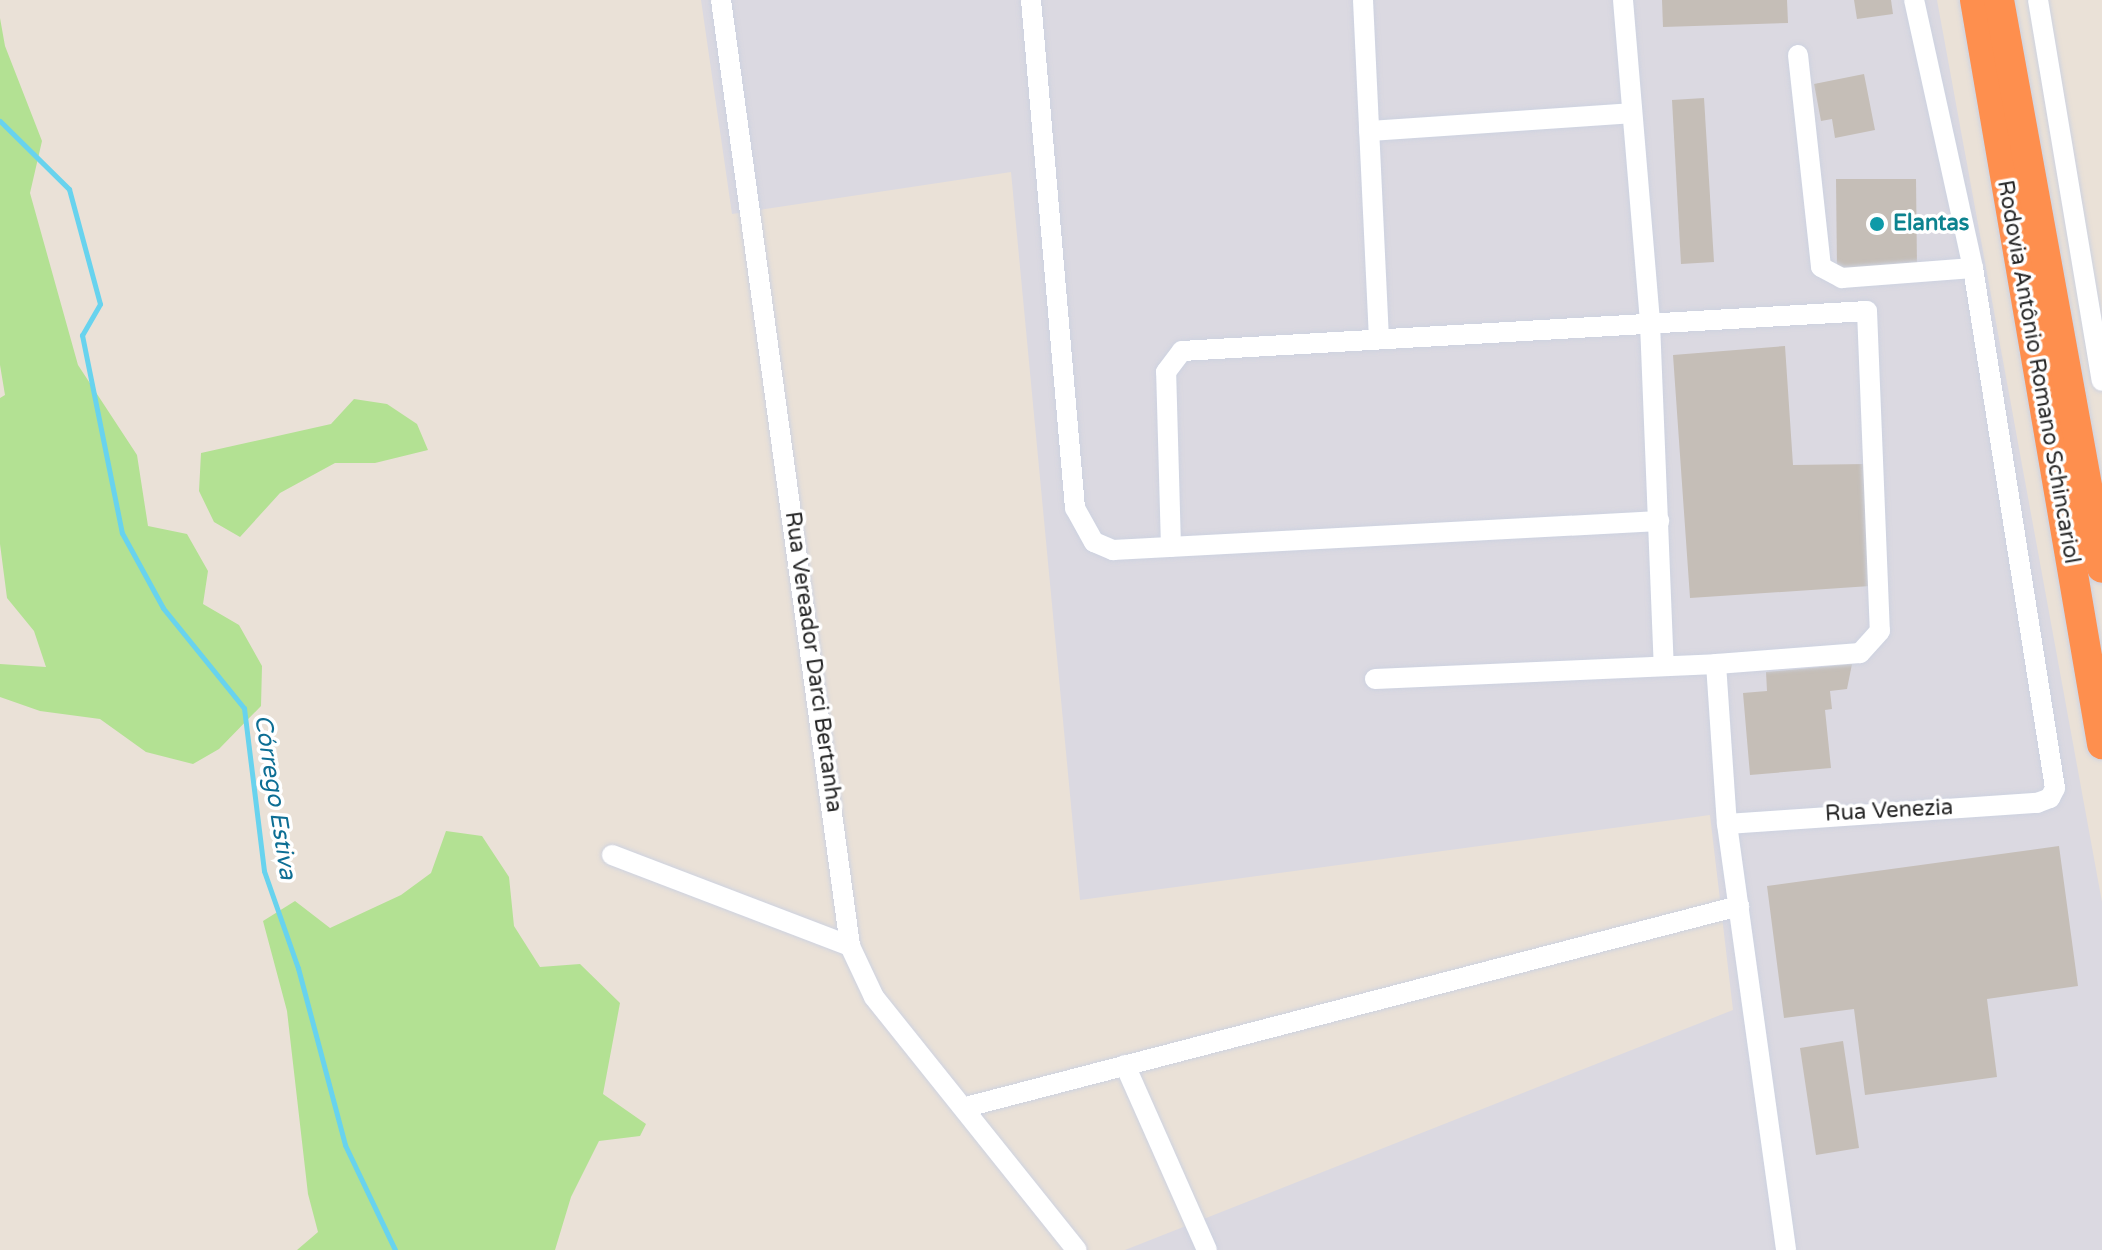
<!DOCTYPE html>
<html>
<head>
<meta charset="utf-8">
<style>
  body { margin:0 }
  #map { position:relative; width:2102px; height:1250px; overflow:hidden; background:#eae1d7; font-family:"Varela Round",sans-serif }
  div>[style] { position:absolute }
  .industrial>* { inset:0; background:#dbd9e1 }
  .green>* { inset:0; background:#b3e193 }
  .stream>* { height:5px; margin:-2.5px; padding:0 2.5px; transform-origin:2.5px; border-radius:2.5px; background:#68d3ee }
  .building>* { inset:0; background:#c5beb7 }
  .roads { filter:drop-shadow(0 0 2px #cdd2e0) drop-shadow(0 0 2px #cdd2e0) }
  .minor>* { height:20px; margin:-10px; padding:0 10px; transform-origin:10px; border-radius:10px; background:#fff }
  .highway>* { height:30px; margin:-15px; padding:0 15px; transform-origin:15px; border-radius:15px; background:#fe8f4e }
  .dots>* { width:22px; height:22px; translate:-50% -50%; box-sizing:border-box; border:4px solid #fff; border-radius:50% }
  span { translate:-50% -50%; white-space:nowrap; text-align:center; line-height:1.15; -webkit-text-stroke:7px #fff; paint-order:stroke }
  .culture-label { font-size:22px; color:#0d838f; font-weight:700 }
  .left { translate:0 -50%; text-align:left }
  .street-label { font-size:22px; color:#272727 }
  .water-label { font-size:24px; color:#0d6e94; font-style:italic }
</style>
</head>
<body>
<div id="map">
  <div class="industrial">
    <div style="clip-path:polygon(701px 0,1937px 0,2102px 902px,2102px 1250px,1125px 1250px,1733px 1010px,1710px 815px,1080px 900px,1011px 172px,732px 214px)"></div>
  </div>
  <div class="green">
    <div style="clip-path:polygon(0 18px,5px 46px,42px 141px,30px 193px,78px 365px,137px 455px,148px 526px,187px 534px,208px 571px,203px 604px,239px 625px,262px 666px,261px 706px,219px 749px,193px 764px,146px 752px,100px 719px,40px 711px,0 697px,0 664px,46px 667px,34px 631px,7px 598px,0 544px,0 398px,5px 395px,0 365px)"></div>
    <div style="clip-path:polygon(354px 399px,387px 404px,417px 424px,428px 450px,375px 463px,335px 463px,280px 493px,240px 537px,214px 522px,199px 491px,201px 453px,331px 424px)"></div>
    <div style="clip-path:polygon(446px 831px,482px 836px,509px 877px,514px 926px,540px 967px,580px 964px,620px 1003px,603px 1094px,646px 1124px,640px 1136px,599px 1141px,571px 1197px,555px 1250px,297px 1250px,318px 1232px,308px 1194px,287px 1011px,263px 921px,295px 901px,330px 928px,401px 895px,431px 873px)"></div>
  </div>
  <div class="stream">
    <div style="left:0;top:121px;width:97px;rotate:44.6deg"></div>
    <div style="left:69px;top:189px;width:119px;rotate:74.9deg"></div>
    <div style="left:100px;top:304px;width:36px;rotate:120deg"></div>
    <div style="left:82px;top:335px;width:202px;rotate:78.6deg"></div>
    <div style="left:122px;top:533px;width:85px;rotate:61.3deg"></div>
    <div style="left:163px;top:608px;width:129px;rotate:51deg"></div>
    <div style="left:244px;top:708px;width:164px;rotate:83deg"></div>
    <div style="left:264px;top:871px;width:103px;rotate:70.7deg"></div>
    <div style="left:298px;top:968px;width:183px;rotate:75.1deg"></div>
    <div style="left:345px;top:1145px;width:116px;rotate:64.5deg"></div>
  </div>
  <div class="building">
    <div style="clip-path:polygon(1662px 0,1787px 0,1788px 23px,1663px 27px)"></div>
    <div style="clip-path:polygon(1854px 0,1891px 0,1893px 14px,1857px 19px)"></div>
    <div style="clip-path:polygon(1864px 74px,1875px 130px,1835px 138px,1832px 119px,1821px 121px,1814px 84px)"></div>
    <div style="clip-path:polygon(1704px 98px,1714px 262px,1681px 264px,1672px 100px)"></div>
    <div style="clip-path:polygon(1836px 179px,1916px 179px,1917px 268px,1837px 269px)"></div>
    <div style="clip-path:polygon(1785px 346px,1793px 465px,1867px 464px,1870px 586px,1690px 598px,1673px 355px)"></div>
    <div style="clip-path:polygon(1852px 664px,1847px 689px,1830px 691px,1832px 709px,1825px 710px,1831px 768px,1750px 775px,1743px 693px,1767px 691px,1766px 672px)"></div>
    <div style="clip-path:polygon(2059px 846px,2078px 986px,1987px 999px,1997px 1077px,1865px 1095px,1854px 1009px,1784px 1018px,1767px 886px)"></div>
    <div style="clip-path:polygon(1843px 1041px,1859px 1148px,1816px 1155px,1800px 1048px)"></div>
  </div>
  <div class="roads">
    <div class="minor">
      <div style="left:721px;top:0;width:955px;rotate:82.23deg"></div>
      <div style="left:850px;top:946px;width:56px;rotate:64.8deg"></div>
      <div style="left:874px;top:997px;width:324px;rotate:51.3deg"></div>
      <div style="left:1031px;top:0;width:510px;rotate:85.05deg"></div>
      <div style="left:1075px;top:508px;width:39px;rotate:61deg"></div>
      <div style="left:1094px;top:542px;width:21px;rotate:23deg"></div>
      <div style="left:1113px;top:550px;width:547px;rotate:-3.04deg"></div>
      <div style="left:1363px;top:0;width:337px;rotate:87.3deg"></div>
      <div style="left:1623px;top:0;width:324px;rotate:85.2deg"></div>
      <div style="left:1650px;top:323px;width:342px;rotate:87.7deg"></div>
      <div style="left:2038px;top:0;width:386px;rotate:80.5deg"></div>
      <div style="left:1798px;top:55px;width:213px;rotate:83.8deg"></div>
      <div style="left:1821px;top:267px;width:24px;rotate:28deg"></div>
      <div style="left:1842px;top:278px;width:131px;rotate:-4.4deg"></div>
      <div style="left:1369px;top:131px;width:263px;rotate:-3.9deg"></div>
      <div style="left:1171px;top:547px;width:175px;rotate:-91.6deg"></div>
      <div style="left:1166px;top:372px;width:26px;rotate:-53deg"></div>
      <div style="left:1182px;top:351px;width:686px;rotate:-3.34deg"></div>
      <div style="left:1867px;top:311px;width:320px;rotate:87.7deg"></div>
      <div style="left:1880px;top:631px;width:30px;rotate:132deg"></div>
      <div style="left:1860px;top:653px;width:144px;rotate:175.6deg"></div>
      <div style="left:1375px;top:679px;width:341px;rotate:-2.5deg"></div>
      <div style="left:1716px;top:664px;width:160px;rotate:86.1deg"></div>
      <div style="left:1727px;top:824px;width:430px;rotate:82.1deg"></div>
      <div style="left:1727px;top:824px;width:311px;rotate:-3.9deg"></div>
      <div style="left:2037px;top:803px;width:14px;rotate:-21deg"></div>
      <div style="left:2050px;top:798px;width:11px;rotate:-63deg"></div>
      <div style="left:2055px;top:788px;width:526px;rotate:-98.96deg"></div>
      <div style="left:1973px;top:268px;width:274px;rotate:-102.4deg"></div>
      <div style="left:612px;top:855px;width:255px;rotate:20.9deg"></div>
      <div style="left:1125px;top:1065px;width:202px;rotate:66.1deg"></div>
      <div style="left:966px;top:1107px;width:799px;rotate:-14.58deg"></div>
    </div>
    <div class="highway">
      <div style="left:1975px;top:0;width:755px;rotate:80.31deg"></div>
      <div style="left:1999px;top:0;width:577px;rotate:79.72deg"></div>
    </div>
  </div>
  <div class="dots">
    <div style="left:1877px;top:224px;background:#0f9aa8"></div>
  </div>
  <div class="culture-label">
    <span class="left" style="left:1893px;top:224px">Elantas</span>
  </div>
  <div class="street-label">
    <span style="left:2038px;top:372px;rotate:80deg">Rodovia Antônio Romano Schincariol</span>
    <span style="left:813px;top:662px;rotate:82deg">Rua Vereador Darci Bertanha</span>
    <span style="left:1889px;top:811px;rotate:-3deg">Rua Venezia</span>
  </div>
  <div class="water-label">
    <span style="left:275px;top:797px;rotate:81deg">Córrego Estiva</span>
  </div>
</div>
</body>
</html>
